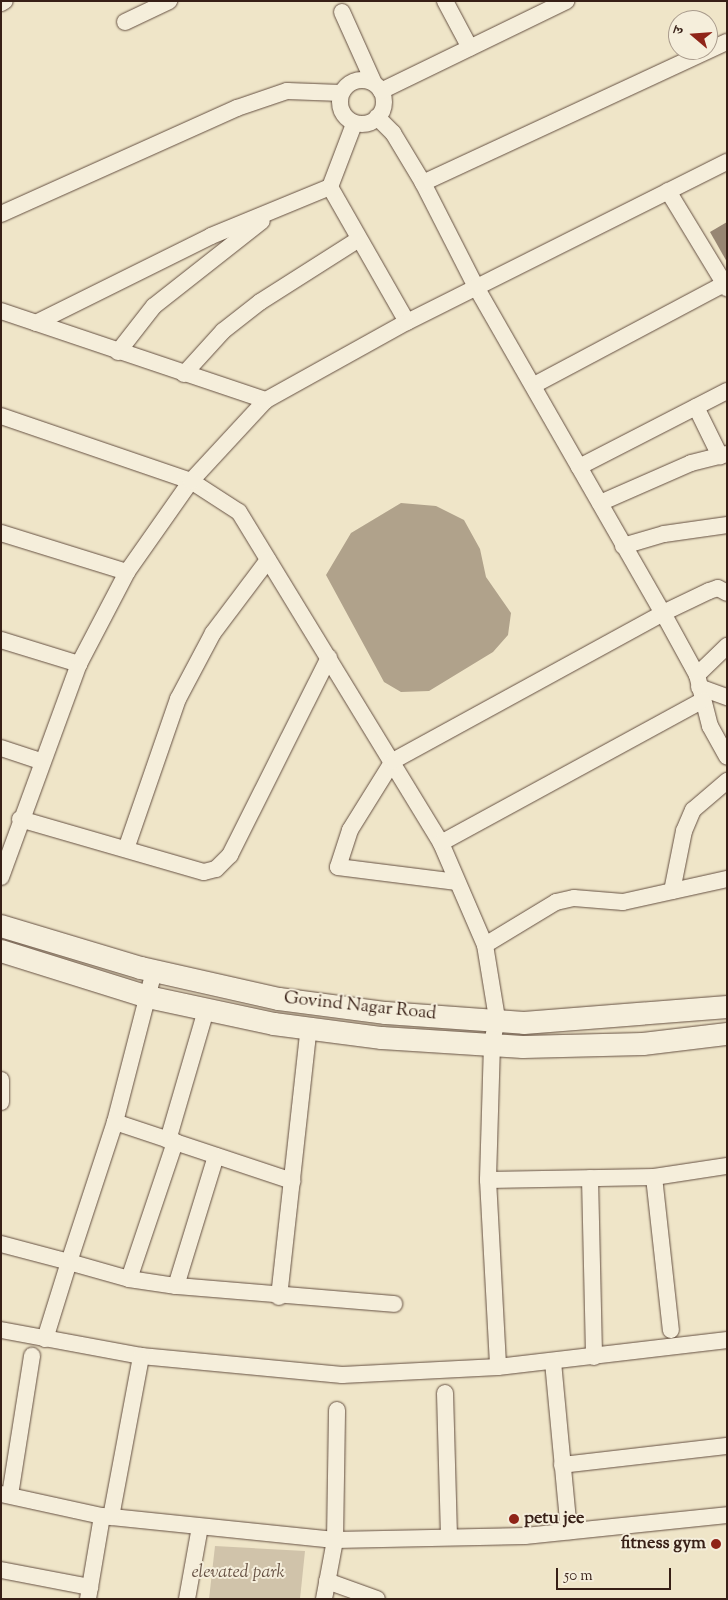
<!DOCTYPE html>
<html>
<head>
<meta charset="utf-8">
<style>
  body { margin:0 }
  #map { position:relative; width:728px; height:1600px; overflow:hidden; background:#efe5c8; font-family:"Sorts Mill Goudy","Noto Serif Devanagari",serif }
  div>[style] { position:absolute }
  .green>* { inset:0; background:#d0c3aa }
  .water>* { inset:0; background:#b0a28b }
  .building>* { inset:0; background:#978673 }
  .roads { filter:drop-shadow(0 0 1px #655042) drop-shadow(0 0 1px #655042) }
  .street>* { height:16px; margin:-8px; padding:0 8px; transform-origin:8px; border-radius:8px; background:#f5eedb }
  .street>.ring { margin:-8px; padding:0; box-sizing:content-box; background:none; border:16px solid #f5eedb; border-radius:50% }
  .secondary>* { height:22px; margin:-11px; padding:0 11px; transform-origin:11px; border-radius:11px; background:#f5eedb }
  .dots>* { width:14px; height:14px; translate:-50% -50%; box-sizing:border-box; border:2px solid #f5eedb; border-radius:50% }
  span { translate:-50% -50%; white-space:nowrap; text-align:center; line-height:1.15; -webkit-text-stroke:4px #f5eedb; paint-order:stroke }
  .street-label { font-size:18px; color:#371f16 }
  .poi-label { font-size:18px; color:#371f16; font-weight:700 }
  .left { translate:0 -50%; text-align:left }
  .right { translate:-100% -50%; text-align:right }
  .park-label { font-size:18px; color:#655042; font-style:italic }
  .frame { position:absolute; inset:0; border:2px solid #371f16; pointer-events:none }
  .north { position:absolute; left:668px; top:10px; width:50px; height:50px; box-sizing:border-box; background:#f5eedb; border:1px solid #a99b8c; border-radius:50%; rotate:288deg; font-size:14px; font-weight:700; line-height:20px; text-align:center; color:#371f16 }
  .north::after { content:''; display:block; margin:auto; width:18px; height:22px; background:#8f2418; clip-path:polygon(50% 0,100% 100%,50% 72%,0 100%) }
  .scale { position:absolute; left:556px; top:1568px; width:115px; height:22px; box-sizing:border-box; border:2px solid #371f16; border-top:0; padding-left:6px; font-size:15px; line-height:18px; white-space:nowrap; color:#371f16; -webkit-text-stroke:4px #f5eedb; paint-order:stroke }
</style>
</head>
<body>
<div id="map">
  <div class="green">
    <div style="clip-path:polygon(215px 1546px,305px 1551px,300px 1599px,209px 1599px)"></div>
  </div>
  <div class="water">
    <div style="clip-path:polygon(401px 503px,436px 506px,464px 520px,480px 549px,486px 577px,511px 613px,508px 635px,493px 652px,429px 691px,401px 692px,384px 682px,326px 575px,351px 533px)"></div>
  </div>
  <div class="building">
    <div style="clip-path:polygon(727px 222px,727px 262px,710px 232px)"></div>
  </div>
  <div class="roads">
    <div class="street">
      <div style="left:445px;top:1px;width:53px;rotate:62deg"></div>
      <div style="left:1px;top:3px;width:4px;rotate:-27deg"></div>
      <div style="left:342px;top:12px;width:76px;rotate:65.8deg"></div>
      <div style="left:125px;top:22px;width:49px;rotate:-25.5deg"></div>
      <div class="ring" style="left:340px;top:80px;width:28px;height:28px"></div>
      <div style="left:381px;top:91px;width:206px;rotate:-25.9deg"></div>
      <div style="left:377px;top:117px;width:23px;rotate:45deg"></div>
      <div style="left:393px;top:133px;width:58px;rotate:59deg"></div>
      <div style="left:423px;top:183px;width:117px;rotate:63deg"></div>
      <div style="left:476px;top:287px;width:376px;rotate:60.2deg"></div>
      <div style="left:663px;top:613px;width:71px;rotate:61.3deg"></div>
      <div style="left:697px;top:675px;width:53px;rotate:75.7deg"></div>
      <div style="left:710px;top:726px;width:35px;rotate:61deg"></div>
      <div style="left:423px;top:183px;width:335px;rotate:-24.9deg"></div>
      <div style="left:330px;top:187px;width:155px;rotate:60.3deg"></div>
      <div style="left:668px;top:191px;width:114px;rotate:58.7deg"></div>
      <div style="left:1px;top:214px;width:259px;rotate:-24.2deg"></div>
      <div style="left:237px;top:108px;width:53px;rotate:-18.8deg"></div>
      <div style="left:287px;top:91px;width:54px;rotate:2.1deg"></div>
      <div style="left:1px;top:311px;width:280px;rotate:18.6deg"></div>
      <div style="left:36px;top:323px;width:195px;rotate:-26.4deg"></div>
      <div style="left:211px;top:236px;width:129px;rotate:-22.4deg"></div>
      <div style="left:330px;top:187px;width:67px;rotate:-69.1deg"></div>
      <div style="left:118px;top:352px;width:58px;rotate:-52deg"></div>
      <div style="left:154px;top:306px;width:137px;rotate:-38.2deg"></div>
      <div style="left:184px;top:374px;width:58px;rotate:-47.8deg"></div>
      <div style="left:223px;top:331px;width:47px;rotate:-38.1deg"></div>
      <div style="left:260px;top:302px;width:117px;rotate:-32.5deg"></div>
      <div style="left:536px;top:384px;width:213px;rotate:-28deg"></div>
      <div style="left:696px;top:407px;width:55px;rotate:63.9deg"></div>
      <div style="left:1px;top:416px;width:201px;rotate:18.9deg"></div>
      <div style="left:191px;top:481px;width:57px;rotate:32.9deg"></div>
      <div style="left:239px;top:512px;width:388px;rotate:58.6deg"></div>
      <div style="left:441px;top:843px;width:111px;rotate:66.7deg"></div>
      <div style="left:485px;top:945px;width:74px;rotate:80.7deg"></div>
      <div style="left:497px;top:1018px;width:26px;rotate:101deg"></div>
      <div style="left:492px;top:1044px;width:136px;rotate:91.7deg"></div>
      <div style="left:488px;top:1180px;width:187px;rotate:86.9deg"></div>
      <div style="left:579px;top:467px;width:166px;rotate:-27.2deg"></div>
      <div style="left:600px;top:503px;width:99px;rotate:-23.7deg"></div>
      <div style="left:691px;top:463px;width:37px;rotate:-14deg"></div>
      <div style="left:1px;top:533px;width:132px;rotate:17.2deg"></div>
      <div style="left:623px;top:546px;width:43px;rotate:-16.3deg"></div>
      <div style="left:664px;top:534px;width:64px;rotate:-8.1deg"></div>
      <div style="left:1px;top:640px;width:82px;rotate:17.1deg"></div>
      <div style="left:697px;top:675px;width:42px;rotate:-44deg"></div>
      <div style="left:699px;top:687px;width:30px;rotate:20deg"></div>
      <div style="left:1px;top:748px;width:41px;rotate:18.4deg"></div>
      <div style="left:20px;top:819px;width:191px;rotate:16.1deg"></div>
      <div style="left:204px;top:872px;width:12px;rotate:-14deg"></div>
      <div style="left:216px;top:869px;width:20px;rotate:-45deg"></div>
      <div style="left:230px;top:855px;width:221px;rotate:-63.4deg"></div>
      <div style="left:441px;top:843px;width:298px;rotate:-28.6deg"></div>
      <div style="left:126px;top:849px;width:159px;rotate:-70.9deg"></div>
      <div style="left:178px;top:699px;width:75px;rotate:-62.1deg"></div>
      <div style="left:213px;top:633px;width:91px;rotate:-53deg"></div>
      <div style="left:1px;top:877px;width:227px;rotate:-69.9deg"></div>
      <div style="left:79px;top:664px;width:104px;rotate:-62.4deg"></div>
      <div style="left:127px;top:572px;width:111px;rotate:-54.9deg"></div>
      <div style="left:191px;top:481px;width:110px;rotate:-47.2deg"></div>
      <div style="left:266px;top:400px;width:161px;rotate:-29deg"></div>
      <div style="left:407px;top:322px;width:358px;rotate:-26.6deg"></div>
      <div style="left:457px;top:882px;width:120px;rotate:-172.8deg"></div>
      <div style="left:338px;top:867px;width:39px;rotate:-72deg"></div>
      <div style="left:350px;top:830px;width:81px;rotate:-58.1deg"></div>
      <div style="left:393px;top:761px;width:308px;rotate:-28.7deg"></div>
      <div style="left:663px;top:613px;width:51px;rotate:-25.6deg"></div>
      <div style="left:709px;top:591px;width:9px;rotate:-18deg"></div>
      <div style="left:718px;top:588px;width:10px;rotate:29deg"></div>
      <div style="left:672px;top:891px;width:61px;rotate:-78.7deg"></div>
      <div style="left:684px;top:831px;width:23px;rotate:-67deg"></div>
      <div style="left:693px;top:810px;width:45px;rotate:-40.5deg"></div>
      <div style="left:485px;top:945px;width:83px;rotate:-31.2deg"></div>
      <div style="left:556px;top:902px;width:18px;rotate:-13deg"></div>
      <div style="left:574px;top:898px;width:49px;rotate:4.7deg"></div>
      <div style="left:623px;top:902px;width:107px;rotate:-12.5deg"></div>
      <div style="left:1px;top:1080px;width:22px;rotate:90deg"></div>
      <div style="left:115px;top:1122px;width:187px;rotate:18.4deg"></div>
      <div style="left:168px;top:1140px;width:135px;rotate:-73.7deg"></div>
      <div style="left:654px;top:1177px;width:154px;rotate:83.7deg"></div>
      <div style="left:590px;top:1178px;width:179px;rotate:88.7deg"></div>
      <div style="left:488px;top:1180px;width:166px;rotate:-1deg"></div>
      <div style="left:654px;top:1177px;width:74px;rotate:-8.6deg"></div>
      <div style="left:1px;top:1244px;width:70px;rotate:14.8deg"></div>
      <div style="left:69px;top:1262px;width:147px;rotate:-71.8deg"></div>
      <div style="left:115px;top:1122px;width:156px;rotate:-75.5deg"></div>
      <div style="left:129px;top:1279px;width:145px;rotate:-71.4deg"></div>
      <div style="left:176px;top:1286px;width:136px;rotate:-72.9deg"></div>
      <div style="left:279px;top:1297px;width:272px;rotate:-83.7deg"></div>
      <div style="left:1px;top:1330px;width:142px;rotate:10.5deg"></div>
      <div style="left:141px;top:1356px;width:202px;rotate:5.4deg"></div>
      <div style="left:342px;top:1375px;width:156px;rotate:-2.9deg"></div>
      <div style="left:498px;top:1367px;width:231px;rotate:-6.7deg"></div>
      <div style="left:45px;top:1339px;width:81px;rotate:-72.7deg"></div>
      <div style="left:69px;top:1262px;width:62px;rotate:15.8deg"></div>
      <div style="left:129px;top:1279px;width:48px;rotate:8.5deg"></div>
      <div style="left:176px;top:1286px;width:219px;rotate:4.7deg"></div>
      <div style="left:553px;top:1362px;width:170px;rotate:84.6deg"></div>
      <div style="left:445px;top:1393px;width:144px;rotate:88.4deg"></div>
      <div style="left:562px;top:1465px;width:166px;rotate:-6.6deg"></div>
      <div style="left:1px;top:1494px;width:103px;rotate:12.3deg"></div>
      <div style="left:102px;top:1516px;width:234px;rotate:5.9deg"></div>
      <div style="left:335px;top:1540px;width:190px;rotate:-1.2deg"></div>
      <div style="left:525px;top:1536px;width:203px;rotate:-5.9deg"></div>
      <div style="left:10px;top:1495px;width:141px;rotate:-81deg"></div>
      <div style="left:111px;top:1517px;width:164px;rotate:-79.4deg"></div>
      <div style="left:1px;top:1570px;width:91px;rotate:10.8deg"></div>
      <div style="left:327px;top:1581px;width:53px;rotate:19.8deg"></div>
      <div style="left:88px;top:1599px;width:84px;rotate:-80.4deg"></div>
      <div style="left:187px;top:1599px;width:73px;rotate:-79.8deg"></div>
      <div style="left:324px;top:1599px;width:60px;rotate:-79.4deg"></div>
      <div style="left:335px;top:1540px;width:130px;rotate:-89.1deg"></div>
    </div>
    <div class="secondary">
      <div style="left:1px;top:926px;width:146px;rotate:16.7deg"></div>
      <div style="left:141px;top:968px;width:141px;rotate:12.7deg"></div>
      <div style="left:279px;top:999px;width:108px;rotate:7.5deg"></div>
      <div style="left:386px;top:1013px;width:138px;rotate:4.1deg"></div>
      <div style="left:524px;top:1023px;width:204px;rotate:-4.5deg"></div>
      <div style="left:1px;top:951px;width:154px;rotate:17.4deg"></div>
      <div style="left:148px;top:997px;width:129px;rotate:12.1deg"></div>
      <div style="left:274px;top:1024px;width:109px;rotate:7.4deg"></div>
      <div style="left:382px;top:1038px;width:141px;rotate:3.7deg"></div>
      <div style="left:523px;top:1047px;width:120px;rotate:-1.4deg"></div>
      <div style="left:643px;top:1044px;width:85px;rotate:-6.8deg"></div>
    </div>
  </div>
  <div class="dots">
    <div style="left:514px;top:1519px;background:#8f2418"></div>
    <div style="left:716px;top:1544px;background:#8f2418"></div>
  </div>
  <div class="street-label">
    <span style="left:360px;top:1007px;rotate:6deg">Govind Nagar Road</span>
  </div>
  <div class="poi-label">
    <span class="left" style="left:524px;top:1519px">petu jee</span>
    <span class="right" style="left:706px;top:1544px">fitness gym</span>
  </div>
  <div class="park-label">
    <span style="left:238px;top:1573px">elevated park</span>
  </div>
  <div class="frame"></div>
  <div class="north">उ</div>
  <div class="scale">50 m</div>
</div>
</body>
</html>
